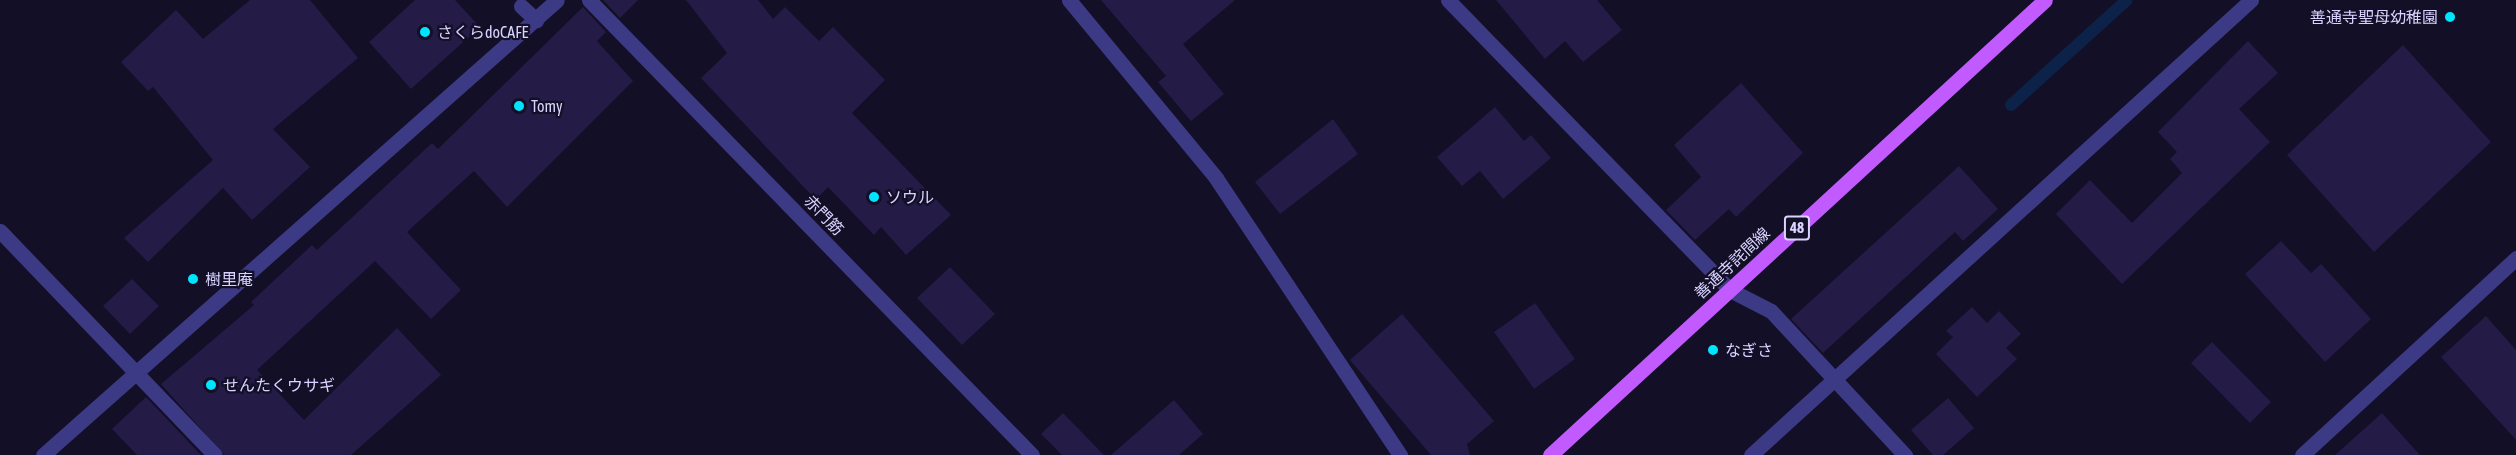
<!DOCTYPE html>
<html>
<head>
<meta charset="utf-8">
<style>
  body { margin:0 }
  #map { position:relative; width:2516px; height:455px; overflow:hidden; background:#130f26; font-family:"Asap Condensed","Noto Sans JP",sans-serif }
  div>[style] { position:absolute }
  .stream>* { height:12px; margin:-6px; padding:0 6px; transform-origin:6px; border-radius:6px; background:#0c2248 }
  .building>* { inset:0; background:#241b47 }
  .minor>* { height:15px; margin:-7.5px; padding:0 7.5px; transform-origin:7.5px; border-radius:7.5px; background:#3d3a85 }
  .major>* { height:15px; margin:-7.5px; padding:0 7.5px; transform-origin:7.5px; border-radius:7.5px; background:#c25bff }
  .dots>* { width:16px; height:16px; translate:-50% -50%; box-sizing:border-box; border:3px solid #130f26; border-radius:50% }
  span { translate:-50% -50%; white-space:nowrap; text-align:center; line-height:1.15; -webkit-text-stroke:4.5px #130f26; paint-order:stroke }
  .shield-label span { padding:2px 4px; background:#130f26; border:2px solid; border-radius:4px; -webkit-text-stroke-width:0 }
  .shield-label { font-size:15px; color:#d9d4ff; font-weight:700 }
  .poi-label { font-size:16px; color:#d9d4ff }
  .right { translate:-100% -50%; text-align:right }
  .left { translate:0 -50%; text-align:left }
  .street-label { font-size:16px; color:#d9d4ff }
</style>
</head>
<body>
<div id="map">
  <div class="stream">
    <div style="left:2011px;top:105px;width:156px;rotate:-42.2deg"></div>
  </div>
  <div class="building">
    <div style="clip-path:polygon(250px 0,310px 0,358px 58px,273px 129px,310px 167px,252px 220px,223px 188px,148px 262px,124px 238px,213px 160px,153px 87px,148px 91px,121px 62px,176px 10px,203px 39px)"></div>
    <div style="clip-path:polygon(415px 0,455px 0,480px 27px,411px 89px,369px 42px)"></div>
    <div style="clip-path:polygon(603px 0,638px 0,620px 18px)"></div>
    <div style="clip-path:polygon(686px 0,758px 0,773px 19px,785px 7px,819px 41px,833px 27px,885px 80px,852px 113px,951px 215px,906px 255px,881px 227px,874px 235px,828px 187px,816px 200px,701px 78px,727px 53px)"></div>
    <div style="clip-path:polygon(1101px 0,1235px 0,1183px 44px,1224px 94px,1191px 121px,1158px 82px,1166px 76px)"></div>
    <div style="clip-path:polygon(1496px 0,1597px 0,1622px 30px,1583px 62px,1565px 41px,1545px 59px)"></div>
    <div style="clip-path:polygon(583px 7px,606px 32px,597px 41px,633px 81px,507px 207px,474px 171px,407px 232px,461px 290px,431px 319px,375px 261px,257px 370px,304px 420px,397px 328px,441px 375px,351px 455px,224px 455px,161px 384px,254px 305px,251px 302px,312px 245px,317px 250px,432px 143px,438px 149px)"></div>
    <div style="clip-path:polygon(2248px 41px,2278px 73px,2239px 109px,2270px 142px,2122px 284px,2056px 214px,2090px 180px,2132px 223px,2182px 173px,2170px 159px,2177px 152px,2158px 132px)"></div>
    <div style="clip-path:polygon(2403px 45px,2491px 142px,2374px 252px,2287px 155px)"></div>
    <div style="clip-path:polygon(1741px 83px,1803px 153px,1736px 217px,1729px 209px,1695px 240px,1666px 210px,1701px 177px,1674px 145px)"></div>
    <div style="clip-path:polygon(1495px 107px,1524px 141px,1531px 135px,1551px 158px,1503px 199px,1480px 171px,1462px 186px,1437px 157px)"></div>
    <div style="clip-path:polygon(1333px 119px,1358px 154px,1280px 214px,1255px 182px)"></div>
    <div style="clip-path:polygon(1959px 166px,1998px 209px,1963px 241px,1955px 232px,1823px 353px,1791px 319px)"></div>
    <div style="clip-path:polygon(2281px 241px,2311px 273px,2321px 264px,2371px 319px,2325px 362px,2245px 274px)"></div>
    <div style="clip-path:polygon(950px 267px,995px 314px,962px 345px,917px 298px)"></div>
    <div style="clip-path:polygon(132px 279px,159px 306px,130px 334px,103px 306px)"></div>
    <div style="clip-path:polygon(1535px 303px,1575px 359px,1534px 389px,1494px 332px)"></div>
    <div style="clip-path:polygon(1972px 307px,1987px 323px,1999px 311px,2021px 334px,2006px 348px,2017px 359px,1977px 397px,1936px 354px,1953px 337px,1946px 331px)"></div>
    <div style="clip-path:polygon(1402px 314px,1494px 421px,1467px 444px,1470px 455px,1431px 455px,1350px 360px)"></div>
    <div style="clip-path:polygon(2486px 316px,2516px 350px,2516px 440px,2441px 357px)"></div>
    <div style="clip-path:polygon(2212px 342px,2271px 402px,2250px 423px,2191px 363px)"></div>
    <div style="clip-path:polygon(146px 397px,201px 455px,137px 455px,112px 429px)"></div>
    <div style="clip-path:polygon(1948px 398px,1974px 428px,1943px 455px,1933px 455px,1911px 430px)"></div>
    <div style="clip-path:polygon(1174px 400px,1203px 434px,1179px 455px,1111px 455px)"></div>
    <div style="clip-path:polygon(1063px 413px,1104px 455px,1062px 455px,1041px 434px)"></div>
    <div style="clip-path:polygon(2382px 413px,2420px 455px,2335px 455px)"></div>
  </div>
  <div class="minor">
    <div style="left:589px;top:0;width:635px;rotate:45.77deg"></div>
    <div style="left:1069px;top:0;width:231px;rotate:50.4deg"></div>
    <div style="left:1216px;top:178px;width:333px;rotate:56.4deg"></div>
    <div style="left:1448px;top:0;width:405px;rotate:45.8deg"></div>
    <div style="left:1730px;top:290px;width:46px;rotate:27.1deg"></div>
    <div style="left:1771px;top:311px;width:197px;rotate:47.1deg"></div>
    <div style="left:521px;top:6px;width:21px;rotate:43deg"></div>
    <div style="left:0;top:231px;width:310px;rotate:46.2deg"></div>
    <div style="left:43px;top:455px;width:686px;rotate:-41.52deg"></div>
    <div style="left:1751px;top:455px;width:676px;rotate:-42.3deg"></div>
    <div style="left:2302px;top:455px;width:291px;rotate:-42.6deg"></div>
  </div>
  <div class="major">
    <div style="left:1550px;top:455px;width:672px;rotate:-42.59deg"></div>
  </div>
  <div class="dots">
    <div style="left:2450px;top:17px;background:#00e5ff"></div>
    <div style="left:425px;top:32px;background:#00e5ff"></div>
    <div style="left:519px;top:106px;background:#00e5ff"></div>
    <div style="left:874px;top:197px;background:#00e5ff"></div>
    <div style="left:193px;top:279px;background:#00e5ff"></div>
    <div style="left:1713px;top:350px;background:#00e5ff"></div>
    <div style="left:211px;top:385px;background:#00e5ff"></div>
  </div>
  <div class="shield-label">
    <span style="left:1797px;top:228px">48</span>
  </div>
  <div class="poi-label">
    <span class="right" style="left:2438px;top:17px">善通寺聖母幼稚園</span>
    <span class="left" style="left:437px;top:32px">さくらdoCAFE</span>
    <span class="left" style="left:531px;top:106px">Tomy</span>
    <span class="left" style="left:886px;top:197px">ソウル</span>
    <span class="left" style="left:205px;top:279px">樹里庵</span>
    <span class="left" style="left:1725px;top:350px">なぎさ</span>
    <span class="left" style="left:223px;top:385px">せんたくウサギ</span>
  </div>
  <div class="street-label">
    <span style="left:824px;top:215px;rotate:46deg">赤門筋</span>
    <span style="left:1732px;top:263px;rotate:-43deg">善通寺詫間線</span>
  </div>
</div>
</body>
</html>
